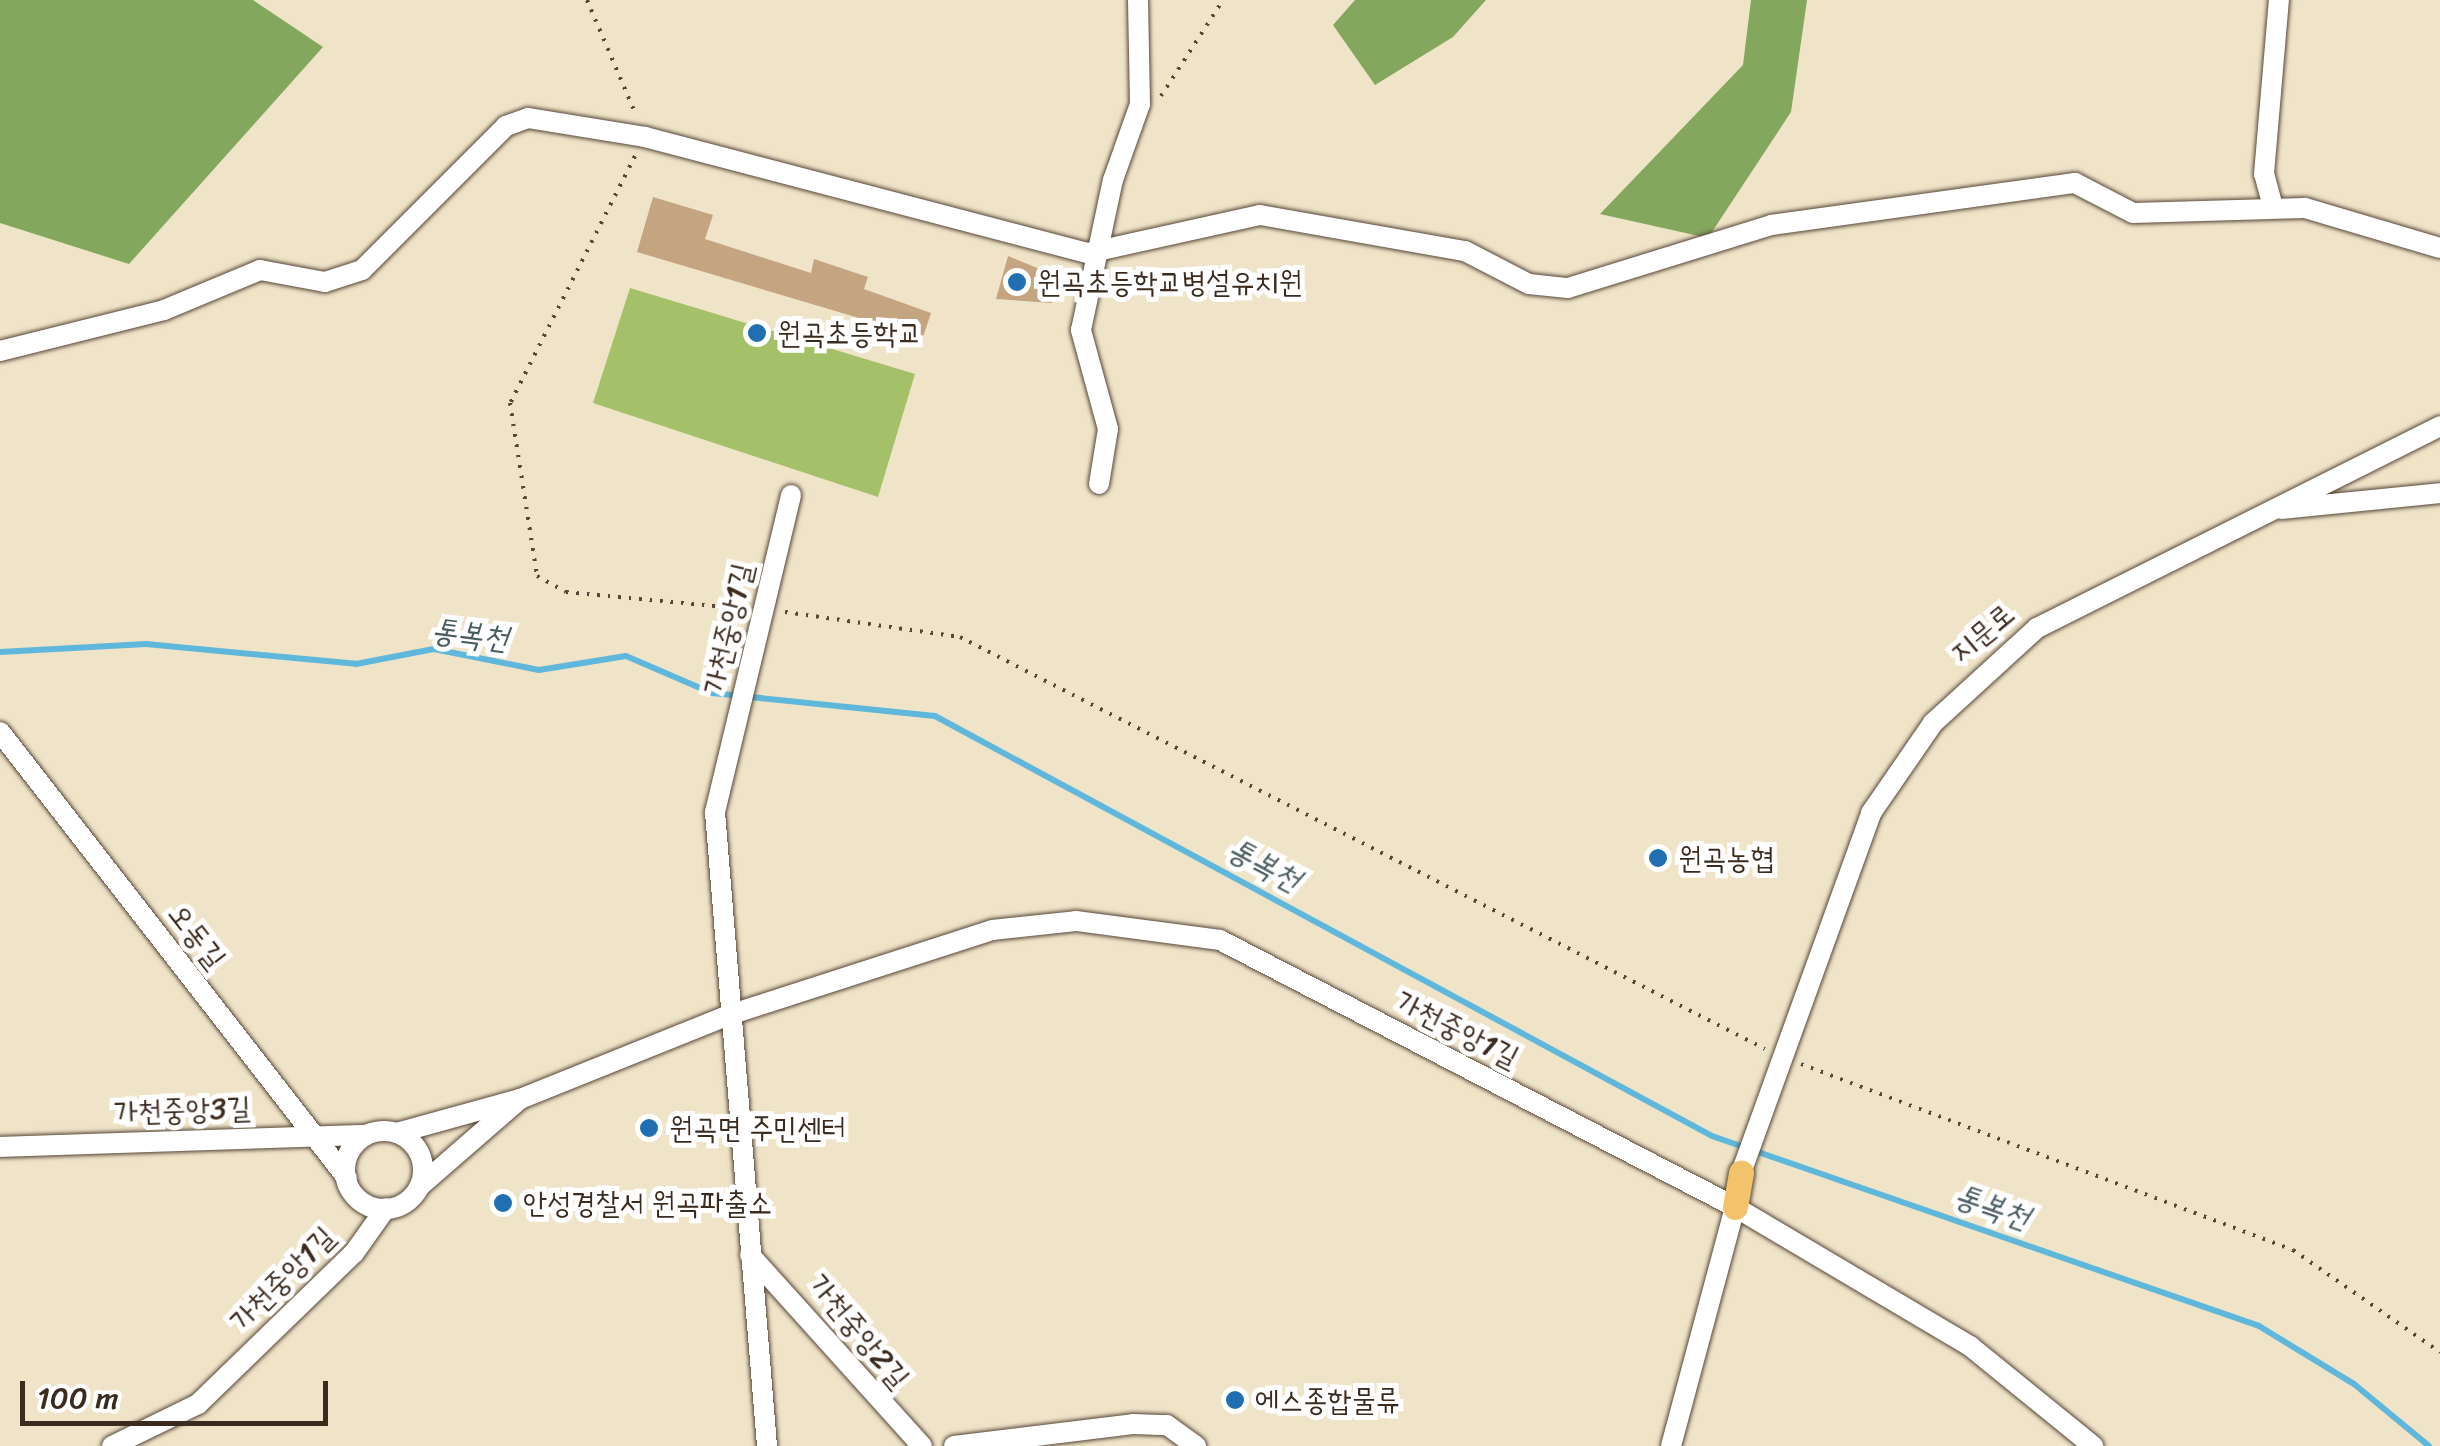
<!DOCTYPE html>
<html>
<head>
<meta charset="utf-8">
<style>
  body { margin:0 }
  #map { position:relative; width:2440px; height:1446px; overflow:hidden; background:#f0e4c8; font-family:Sriracha,"Poor Story",sans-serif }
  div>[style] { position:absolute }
  .green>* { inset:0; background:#a4c169 }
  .forest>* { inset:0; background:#83a75d }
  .stream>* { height:6px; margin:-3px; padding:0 3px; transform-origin:3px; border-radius:3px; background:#5fb8dc }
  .building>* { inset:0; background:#c5a481 }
  .path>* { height:4px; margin-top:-2px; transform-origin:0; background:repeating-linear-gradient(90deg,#564638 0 2.5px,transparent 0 10.5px) }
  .roads { filter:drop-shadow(0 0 2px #564638) drop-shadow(0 0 2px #564638) }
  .minor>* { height:20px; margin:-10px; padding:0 10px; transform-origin:10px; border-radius:10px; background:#fff }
  .minor>.ring { margin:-10px; padding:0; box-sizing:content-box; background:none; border:20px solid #fff; border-radius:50% }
  .major>* { height:25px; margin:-12.5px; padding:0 12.5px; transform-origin:12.5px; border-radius:12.5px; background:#f2c36a }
  .dots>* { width:28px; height:28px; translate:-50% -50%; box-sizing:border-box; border:5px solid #fff; border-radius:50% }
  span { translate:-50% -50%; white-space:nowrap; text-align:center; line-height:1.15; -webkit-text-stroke:10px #fff; paint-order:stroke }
  .poi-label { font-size:30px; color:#3b2a1e }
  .left { translate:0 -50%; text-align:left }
  .street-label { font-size:30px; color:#3b2a1e }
  .water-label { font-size:32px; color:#485c60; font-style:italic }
  .scale { position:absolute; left:20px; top:1381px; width:308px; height:45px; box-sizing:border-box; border:5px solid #3b2a1e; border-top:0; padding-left:12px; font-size:30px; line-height:35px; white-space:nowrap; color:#3b2a1e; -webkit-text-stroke:8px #fff; paint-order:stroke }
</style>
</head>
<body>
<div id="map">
  <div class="green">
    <div style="clip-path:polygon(630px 288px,915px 374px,878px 497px,593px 403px)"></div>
  </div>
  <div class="forest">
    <div style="clip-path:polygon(0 0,253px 0,323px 47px,129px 264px,0 223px)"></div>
    <div style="clip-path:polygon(1355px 0,1486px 0,1453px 37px,1375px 85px,1333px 25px)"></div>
    <div style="clip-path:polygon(1751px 0,1807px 0,1791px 112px,1708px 238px,1600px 214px,1743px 65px)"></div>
  </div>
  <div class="stream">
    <div style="left:0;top:652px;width:146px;rotate:-3.1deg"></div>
    <div style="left:146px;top:644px;width:211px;rotate:5.4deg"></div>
    <div style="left:356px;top:664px;width:79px;rotate:-10.9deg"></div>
    <div style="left:434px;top:649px;width:107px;rotate:11.3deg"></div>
    <div style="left:539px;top:670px;width:88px;rotate:-9.1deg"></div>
    <div style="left:626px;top:656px;width:94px;rotate:23.3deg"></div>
    <div style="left:712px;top:693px;width:224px;rotate:5.9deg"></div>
    <div style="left:935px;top:716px;width:883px;rotate:28.39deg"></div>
    <div style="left:1712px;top:1136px;width:579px;rotate:19.15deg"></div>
    <div style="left:2259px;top:1326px;width:111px;rotate:31.4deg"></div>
    <div style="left:2354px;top:1384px;width:97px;rotate:39.6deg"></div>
  </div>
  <div class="building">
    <div style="clip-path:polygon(653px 197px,713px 215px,705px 239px,811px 273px,814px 259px,868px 277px,864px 289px,931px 313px,923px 337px,637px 252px)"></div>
    <div style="clip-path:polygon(1008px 256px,1059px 277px,1052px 303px,996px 299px)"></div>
  </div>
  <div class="path">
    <div style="left:587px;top:0;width:125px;rotate:66.9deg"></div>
    <div style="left:1161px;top:96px;width:114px;rotate:-57.1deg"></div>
    <div style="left:635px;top:156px;width:277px;rotate:116.8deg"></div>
    <div style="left:510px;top:403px;width:175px;rotate:81.1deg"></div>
    <div style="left:537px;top:576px;width:33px;rotate:29deg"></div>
    <div style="left:566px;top:592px;width:181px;rotate:5.4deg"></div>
    <div style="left:785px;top:612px;width:177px;rotate:8.1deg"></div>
    <div style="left:960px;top:637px;width:904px;rotate:27.1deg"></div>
    <div style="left:1801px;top:1064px;width:526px;rotate:20.71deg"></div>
    <div style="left:2293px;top:1250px;width:179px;rotate:34.8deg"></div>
  </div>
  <div class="roads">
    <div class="minor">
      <div style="left:2273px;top:207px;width:34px;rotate:-105deg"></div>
      <div style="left:2264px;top:174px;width:175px;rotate:-85.1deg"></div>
      <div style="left:0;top:351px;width:169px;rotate:-14deg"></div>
      <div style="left:164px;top:310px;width:104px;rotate:-22.6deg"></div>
      <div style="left:260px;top:270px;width:66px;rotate:10.5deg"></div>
      <div style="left:325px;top:282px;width:39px;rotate:-18deg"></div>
      <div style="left:362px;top:270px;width:204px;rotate:-45deg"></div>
      <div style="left:506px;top:126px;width:23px;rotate:-20deg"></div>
      <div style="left:528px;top:118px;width:119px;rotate:9.2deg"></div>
      <div style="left:645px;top:137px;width:458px;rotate:14.7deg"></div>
      <div style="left:1088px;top:253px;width:176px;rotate:-12.5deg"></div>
      <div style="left:1260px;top:215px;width:208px;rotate:10deg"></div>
      <div style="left:1465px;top:251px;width:72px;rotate:27.3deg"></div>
      <div style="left:1529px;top:284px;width:39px;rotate:6deg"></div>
      <div style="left:1568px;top:288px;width:213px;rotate:-17.2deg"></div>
      <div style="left:1771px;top:225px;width:307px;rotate:-7.9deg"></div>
      <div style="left:2075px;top:183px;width:65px;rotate:27.3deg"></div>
      <div style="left:2133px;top:213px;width:172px;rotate:-1.7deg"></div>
      <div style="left:2305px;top:208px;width:141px;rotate:16.5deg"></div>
      <div style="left:1099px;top:484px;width:56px;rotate:-80.7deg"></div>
      <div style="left:1108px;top:429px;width:103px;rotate:-105.3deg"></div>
      <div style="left:1081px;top:330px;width:153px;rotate:-78deg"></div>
      <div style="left:1113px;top:180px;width:81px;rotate:-70.4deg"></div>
      <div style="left:1140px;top:104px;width:104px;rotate:-91.1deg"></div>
      <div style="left:2281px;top:509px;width:160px;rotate:-5.7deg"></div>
      <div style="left:0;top:732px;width:565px;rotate:52.12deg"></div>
      <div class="ring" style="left:345px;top:1131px;width:58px;height:58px"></div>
      <div style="left:397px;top:1133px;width:128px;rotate:-15.5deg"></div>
      <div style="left:0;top:1147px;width:366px;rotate:-1.9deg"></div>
      <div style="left:1741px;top:1173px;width:383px;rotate:-70.1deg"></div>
      <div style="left:1871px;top:813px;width:109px;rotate:-55.4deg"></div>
      <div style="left:1933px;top:723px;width:141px;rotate:-42.4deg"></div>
      <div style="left:2037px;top:628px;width:451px;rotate:-26.6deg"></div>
      <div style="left:420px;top:1186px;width:133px;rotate:-41deg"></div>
      <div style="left:520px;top:1099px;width:222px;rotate:-21.9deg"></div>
      <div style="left:726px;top:1016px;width:280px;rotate:-17.9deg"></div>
      <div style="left:992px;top:930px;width:84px;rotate:-6.1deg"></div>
      <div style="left:1076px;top:921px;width:145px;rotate:7.5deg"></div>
      <div style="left:1220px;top:940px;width:580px;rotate:27.4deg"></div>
      <div style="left:1735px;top:1207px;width:273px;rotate:30.6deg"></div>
      <div style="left:1970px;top:1346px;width:159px;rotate:39.1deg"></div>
      <div style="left:750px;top:1255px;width:257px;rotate:48deg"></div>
      <div style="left:112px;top:1446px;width:96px;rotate:-26deg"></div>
      <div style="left:198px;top:1404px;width:217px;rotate:-44.1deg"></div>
      <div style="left:354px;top:1253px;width:55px;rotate:-54.6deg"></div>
      <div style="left:767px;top:1446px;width:636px;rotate:-94.69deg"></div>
      <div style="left:715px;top:812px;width:326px;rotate:-76.5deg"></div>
      <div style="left:954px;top:1446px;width:180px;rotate:-7deg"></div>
      <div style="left:1133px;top:1424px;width:34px;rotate:2deg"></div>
      <div style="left:1167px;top:1425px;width:36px;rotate:36deg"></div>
      <div style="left:1671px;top:1446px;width:247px;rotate:-75deg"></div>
    </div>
    <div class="major">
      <div style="left:1735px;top:1207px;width:35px;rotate:-80deg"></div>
    </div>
  </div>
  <div class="dots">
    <div style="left:1017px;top:282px;background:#1f6fb2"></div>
    <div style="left:757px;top:333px;background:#1f6fb2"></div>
    <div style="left:1658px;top:858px;background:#1f6fb2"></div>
    <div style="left:649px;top:1128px;background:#1f6fb2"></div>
    <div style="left:503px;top:1203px;background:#1f6fb2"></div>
    <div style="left:1235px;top:1400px;background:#1f6fb2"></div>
  </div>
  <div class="poi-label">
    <span class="left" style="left:1037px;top:282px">원곡초등학교병설유치원</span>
    <span class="left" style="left:777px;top:333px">원곡초등학교</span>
    <span class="left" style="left:1678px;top:858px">원곡농협</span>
    <span class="left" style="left:669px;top:1128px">원곡면 주민센터</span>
    <span class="left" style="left:523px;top:1203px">안성경찰서 원곡파출소</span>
    <span class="left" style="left:1255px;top:1400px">에스종합물류</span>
  </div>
  <div class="street-label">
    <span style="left:728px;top:629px;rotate:-77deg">가천중앙1길</span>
    <span style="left:1982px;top:633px;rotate:-40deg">지문로</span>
    <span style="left:197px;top:936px;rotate:52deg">오동길</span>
    <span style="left:1457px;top:1029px;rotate:27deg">가천중앙1길</span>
    <span style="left:182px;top:1110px;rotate:-2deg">가천중앙3길</span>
    <span style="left:282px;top:1279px;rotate:-45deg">가천중앙1길</span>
    <span style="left:859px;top:1331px;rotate:50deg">가천중앙2길</span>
  </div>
  <div class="water-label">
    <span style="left:470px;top:635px;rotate:7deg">통복천</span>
    <span style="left:1264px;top:865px;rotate:28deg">통복천</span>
    <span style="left:1992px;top:1207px;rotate:19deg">통복천</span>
  </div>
  <div class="scale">100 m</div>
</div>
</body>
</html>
